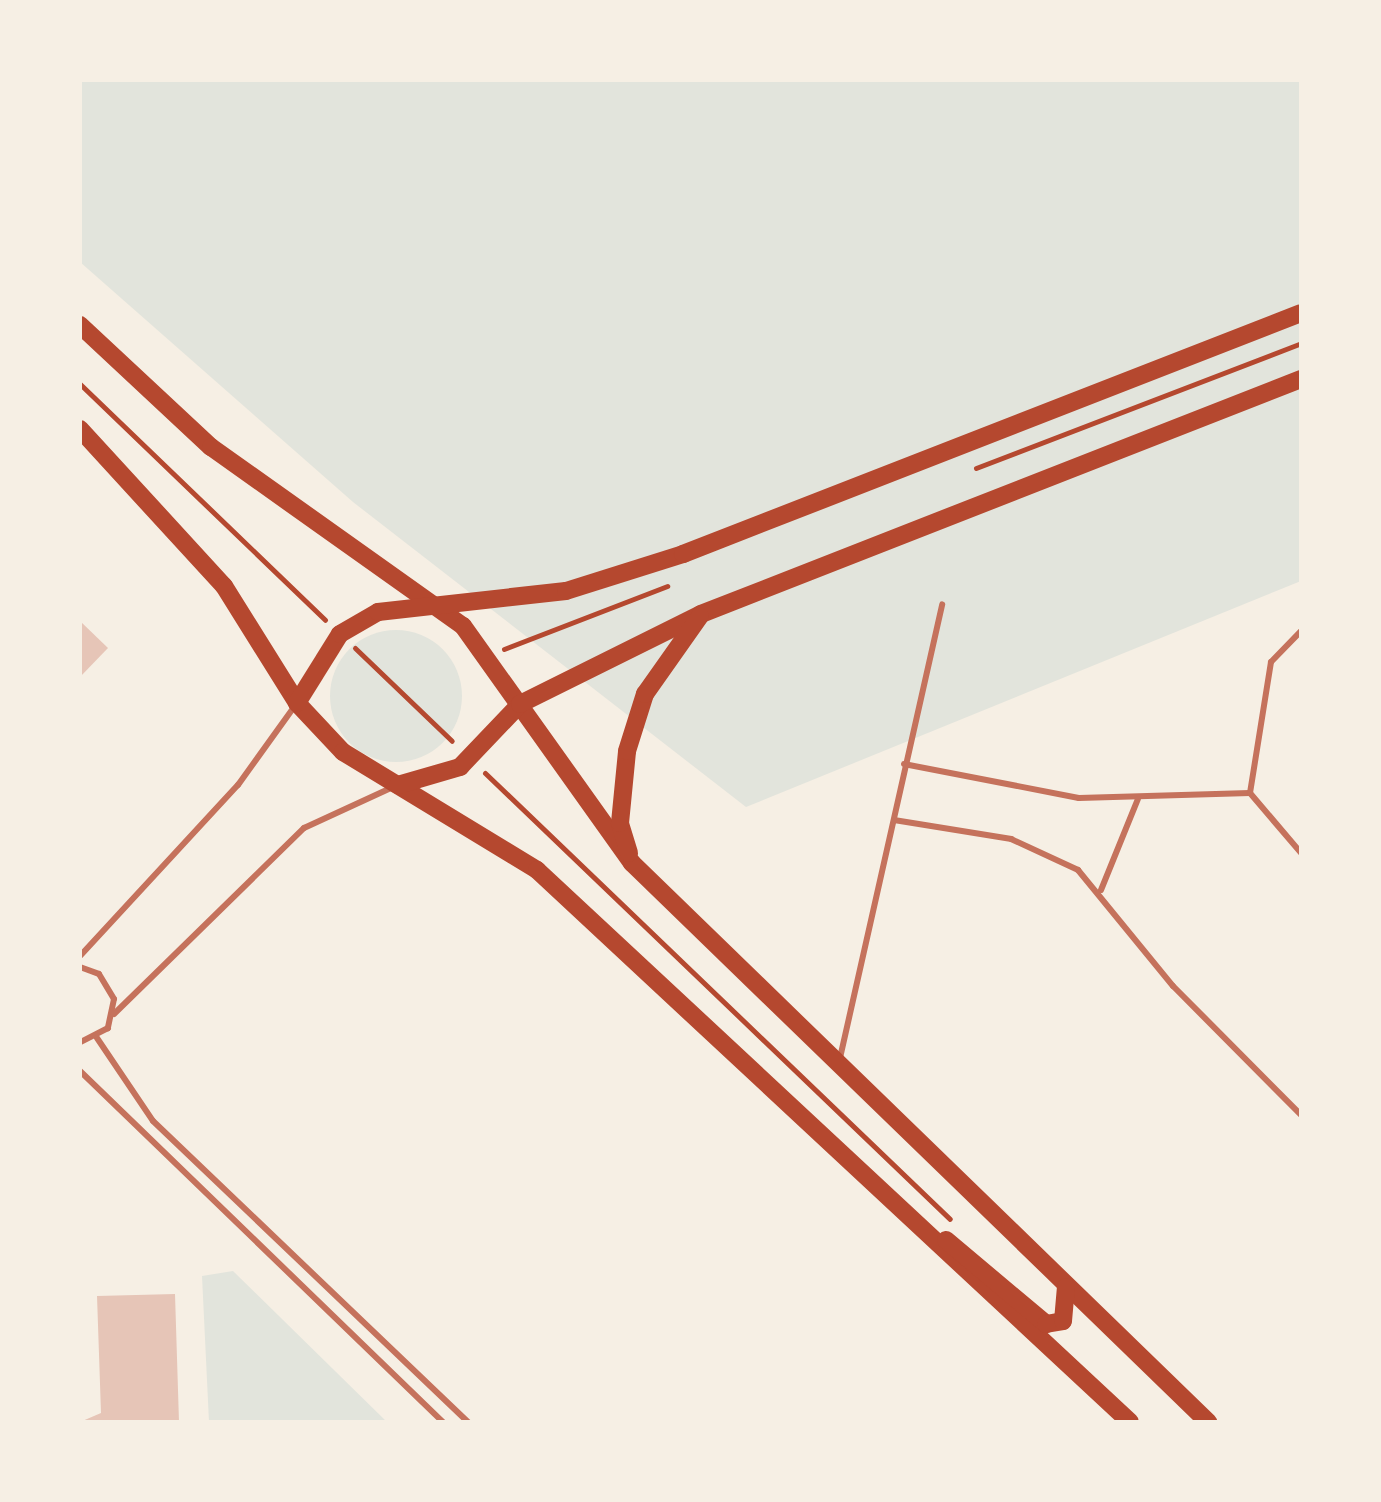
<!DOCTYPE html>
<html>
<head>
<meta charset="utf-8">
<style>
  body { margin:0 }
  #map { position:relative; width:1381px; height:1502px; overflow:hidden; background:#f6efe4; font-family:Quicksand,sans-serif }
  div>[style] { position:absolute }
  .green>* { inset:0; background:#e2e4dc }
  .round { border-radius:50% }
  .building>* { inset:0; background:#e6c5b7 }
  .path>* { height:5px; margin:-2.5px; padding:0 2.5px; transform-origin:2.5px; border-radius:2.5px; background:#b5482f }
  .service>* { height:6px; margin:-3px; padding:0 3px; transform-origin:3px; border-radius:3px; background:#c5725c }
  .secondary>* { height:18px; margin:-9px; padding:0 9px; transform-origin:9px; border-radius:9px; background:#b5482f }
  span { translate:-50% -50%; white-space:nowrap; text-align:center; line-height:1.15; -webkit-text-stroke:10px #f6efe4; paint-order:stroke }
  .frame { position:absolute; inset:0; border:82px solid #f6efe4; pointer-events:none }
</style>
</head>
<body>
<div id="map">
  <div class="green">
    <div style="clip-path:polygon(80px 80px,1301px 80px,1301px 581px,746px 807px,353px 502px,80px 262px)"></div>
    <div class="round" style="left:330px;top:630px;width:132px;height:132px"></div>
    <div style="clip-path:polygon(233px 1271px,387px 1422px,209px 1422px,202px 1276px)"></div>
  </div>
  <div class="building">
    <div style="clip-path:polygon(80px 621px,108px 648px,80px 677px)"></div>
    <div style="clip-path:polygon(175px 1294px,179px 1422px,80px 1422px,101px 1413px,97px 1296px)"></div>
  </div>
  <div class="path">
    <div style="left:80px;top:384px;width:340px;rotate:43.9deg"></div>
    <div style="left:976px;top:468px;width:348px;rotate:-21deg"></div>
    <div style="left:355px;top:648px;width:134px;rotate:43.8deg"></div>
    <div style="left:504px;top:649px;width:175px;rotate:-21.1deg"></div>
    <div style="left:485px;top:773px;width:644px;rotate:43.81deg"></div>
  </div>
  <div class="service">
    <div style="left:904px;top:764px;width:178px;rotate:11deg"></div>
    <div style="left:1079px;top:798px;width:171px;rotate:-1.7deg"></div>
    <div style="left:1250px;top:793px;width:79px;rotate:49.6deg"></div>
    <div style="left:1250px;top:793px;width:133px;rotate:-80.9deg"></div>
    <div style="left:1271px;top:662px;width:43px;rotate:-45.9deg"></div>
    <div style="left:894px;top:820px;width:119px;rotate:9.2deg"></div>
    <div style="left:1011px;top:839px;width:74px;rotate:24.8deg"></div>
    <div style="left:1078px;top:870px;width:150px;rotate:50.7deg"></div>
    <div style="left:1173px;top:986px;width:182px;rotate:45.2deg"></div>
    <div style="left:1101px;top:890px;width:98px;rotate:-67.9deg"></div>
    <div style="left:80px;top:956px;width:233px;rotate:-47.3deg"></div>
    <div style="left:238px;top:785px;width:96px;rotate:-54.3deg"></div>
    <div style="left:80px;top:967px;width:20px;rotate:20deg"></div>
    <div style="left:99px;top:974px;width:29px;rotate:59deg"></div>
    <div style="left:114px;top:999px;width:30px;rotate:102deg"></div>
    <div style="left:108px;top:1028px;width:31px;rotate:153deg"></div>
    <div style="left:114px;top:1014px;width:266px;rotate:-44.4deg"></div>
    <div style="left:304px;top:828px;width:98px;rotate:-24.7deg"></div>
    <div style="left:97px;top:1038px;width:100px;rotate:56deg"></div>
    <div style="left:153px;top:1121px;width:436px;rotate:43.7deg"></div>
    <div style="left:840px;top:1058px;width:465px;rotate:-77.3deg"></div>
    <div style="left:80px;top:1071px;width:505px;rotate:44.04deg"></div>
  </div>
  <div class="secondary">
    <div style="left:80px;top:325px;width:179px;rotate:43deg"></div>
    <div style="left:211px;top:447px;width:309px;rotate:35.4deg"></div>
    <div style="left:463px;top:626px;width:291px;rotate:54.5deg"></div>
    <div style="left:632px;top:863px;width:803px;rotate:44.14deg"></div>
    <div style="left:80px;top:429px;width:213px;rotate:47.5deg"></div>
    <div style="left:224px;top:586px;width:138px;rotate:58deg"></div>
    <div style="left:297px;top:703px;width:67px;rotate:46.8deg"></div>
    <div style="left:343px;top:752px;width:227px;rotate:31.3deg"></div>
    <div style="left:537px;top:870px;width:810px;rotate:42.95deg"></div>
    <div style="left:297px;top:703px;width:81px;rotate:-58.1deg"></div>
    <div style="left:340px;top:634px;width:44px;rotate:-30.1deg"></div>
    <div style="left:378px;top:612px;width:189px;rotate:-6.4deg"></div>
    <div style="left:566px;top:591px;width:123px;rotate:-17.5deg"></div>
    <div style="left:683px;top:554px;width:663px;rotate:-21.3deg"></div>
    <div style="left:398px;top:785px;width:65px;rotate:-16.2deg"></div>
    <div style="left:460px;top:767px;width:87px;rotate:-46.4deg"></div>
    <div style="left:520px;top:704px;width:202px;rotate:-26.4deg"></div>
    <div style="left:701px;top:614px;width:644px;rotate:-21.39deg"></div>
    <div style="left:629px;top:853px;width:31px;rotate:-107deg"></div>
    <div style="left:620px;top:823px;width:72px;rotate:-84.4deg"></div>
    <div style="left:627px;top:751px;width:60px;rotate:-72.5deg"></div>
    <div style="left:645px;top:694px;width:95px;rotate:-54.8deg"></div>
    <div style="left:946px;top:1240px;width:131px;rotate:40deg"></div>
    <div style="left:1046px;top:1324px;width:17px;rotate:-10deg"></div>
    <div style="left:1063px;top:1321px;width:34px;rotate:-85deg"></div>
  </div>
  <div class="frame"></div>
</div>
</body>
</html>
